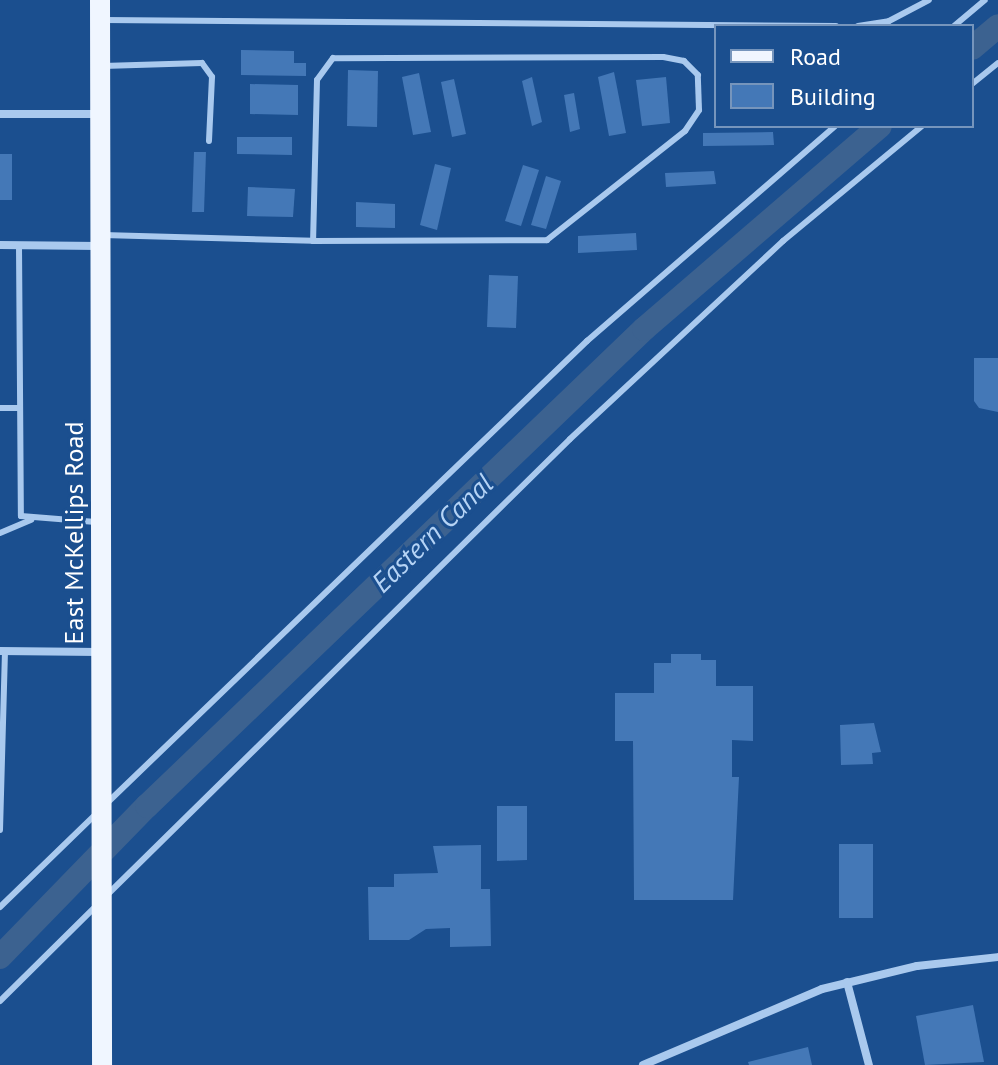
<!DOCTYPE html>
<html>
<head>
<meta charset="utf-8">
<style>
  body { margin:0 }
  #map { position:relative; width:998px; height:1065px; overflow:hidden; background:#1b4f8f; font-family:"PT Sans",sans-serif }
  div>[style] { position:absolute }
  .canal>* { height:24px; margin:-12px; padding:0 12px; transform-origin:12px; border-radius:12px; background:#3c6290 }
  .building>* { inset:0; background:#4478b7 }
  .service>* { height:6px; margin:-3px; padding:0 3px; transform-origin:3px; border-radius:3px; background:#a9c9ee }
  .minor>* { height:8px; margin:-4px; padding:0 4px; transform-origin:4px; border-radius:4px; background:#a9c9ee }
  .primary>* { height:20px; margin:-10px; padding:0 10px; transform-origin:10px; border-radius:10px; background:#f0f6ff }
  span { translate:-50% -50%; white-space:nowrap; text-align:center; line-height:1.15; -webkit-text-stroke:6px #1b4f8f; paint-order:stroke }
  .street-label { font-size:26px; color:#fff }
  .water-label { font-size:28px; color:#b5d3f5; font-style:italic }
  .legend { position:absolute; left:714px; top:24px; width:260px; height:104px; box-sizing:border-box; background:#1b4f8f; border:2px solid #7695bc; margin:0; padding:10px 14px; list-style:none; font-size:24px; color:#fff }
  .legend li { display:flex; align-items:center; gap:16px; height:40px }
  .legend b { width:40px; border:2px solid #7695bc }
</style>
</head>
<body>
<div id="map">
  <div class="canal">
    <div style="left:972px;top:48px;width:34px;rotate:-40deg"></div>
    <div style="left:0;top:957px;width:211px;rotate:-45.8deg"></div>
    <div style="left:147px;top:806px;width:689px;rotate:-43.82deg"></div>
    <div style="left:644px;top:329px;width:311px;rotate:-40.7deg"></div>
  </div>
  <div class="building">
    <div style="clip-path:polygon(241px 50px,294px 51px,294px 63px,306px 63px,306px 76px,241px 75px)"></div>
    <div style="clip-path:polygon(348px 70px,378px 71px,377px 127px,347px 126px)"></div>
    <div style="clip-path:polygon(614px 72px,626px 133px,609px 136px,598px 77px)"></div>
    <div style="clip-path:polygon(419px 73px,431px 132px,413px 135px,402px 77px)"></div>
    <div style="clip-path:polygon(532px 77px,542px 122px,532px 126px,522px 81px)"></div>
    <div style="clip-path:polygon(666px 77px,670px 123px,642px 126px,636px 80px)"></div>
    <div style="clip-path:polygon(454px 79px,466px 134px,452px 137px,441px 82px)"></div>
    <div style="clip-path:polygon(250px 84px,298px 85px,298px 115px,250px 114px)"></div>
    <div style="clip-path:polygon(574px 93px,580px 129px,570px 132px,564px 95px)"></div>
    <div style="clip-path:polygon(773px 132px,774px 145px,703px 146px,703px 133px)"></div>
    <div style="clip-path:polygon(237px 137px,292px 137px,292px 155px,237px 154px)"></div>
    <div style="clip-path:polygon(194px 152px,206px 152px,204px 212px,192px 212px)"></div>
    <div style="clip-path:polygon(0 154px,12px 154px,12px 200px,0 200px)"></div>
    <div style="clip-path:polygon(435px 164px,451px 168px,437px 230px,420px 225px)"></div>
    <div style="clip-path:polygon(523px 165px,539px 170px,521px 226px,505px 221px)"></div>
    <div style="clip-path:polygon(714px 171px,716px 184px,666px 187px,665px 173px)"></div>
    <div style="clip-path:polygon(546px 176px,561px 181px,546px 229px,531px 225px)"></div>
    <div style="clip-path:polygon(248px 187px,295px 189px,293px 217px,247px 216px)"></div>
    <div style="clip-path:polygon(356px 202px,395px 204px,395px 228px,356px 227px)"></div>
    <div style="clip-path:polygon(636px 233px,637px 250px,578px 253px,578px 236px)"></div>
    <div style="clip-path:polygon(489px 275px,518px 276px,516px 328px,487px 327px)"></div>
    <div style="clip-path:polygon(974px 358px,998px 358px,998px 412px,979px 408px,974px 401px)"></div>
    <div style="clip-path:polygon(671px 654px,701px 654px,701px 660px,716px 660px,716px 686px,753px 686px,753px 741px,732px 740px,732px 777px,739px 777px,733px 900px,634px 900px,633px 741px,615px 741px,615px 693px,654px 693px,654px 663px,671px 663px)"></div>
    <div style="clip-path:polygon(874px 723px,881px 752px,872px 753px,873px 764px,841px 765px,840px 725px)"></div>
    <div style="clip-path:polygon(497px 806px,527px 806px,527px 860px,497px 861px)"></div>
    <div style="clip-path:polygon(839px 844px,873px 844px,873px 918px,839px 918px)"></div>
    <div style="clip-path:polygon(481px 845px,481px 889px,490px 889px,491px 946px,450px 947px,450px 928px,426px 929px,409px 940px,369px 940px,368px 887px,394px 887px,394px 874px,438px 873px,433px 846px)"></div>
    <div style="clip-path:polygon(973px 1005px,984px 1062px,925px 1065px,916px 1016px)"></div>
    <div style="clip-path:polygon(808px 1047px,812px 1065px,749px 1065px,748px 1062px)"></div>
  </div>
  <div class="service">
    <div style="left:104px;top:20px;width:732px;rotate:0.47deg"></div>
    <div style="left:858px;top:26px;width:31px;rotate:-9deg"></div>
    <div style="left:889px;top:21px;width:45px;rotate:-27.7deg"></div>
    <div style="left:954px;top:26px;width:40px;rotate:-40deg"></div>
    <div style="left:103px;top:66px;width:99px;rotate:-1.7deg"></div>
    <div style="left:202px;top:63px;width:17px;rotate:54deg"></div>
    <div style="left:212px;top:77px;width:64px;rotate:92.7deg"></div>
    <div style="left:972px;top:84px;width:33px;rotate:-39deg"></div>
    <div style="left:103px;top:235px;width:210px;rotate:1.6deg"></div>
    <div style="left:313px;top:241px;width:234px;rotate:-0.2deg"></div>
    <div style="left:547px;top:240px;width:176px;rotate:-38.3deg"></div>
    <div style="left:685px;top:131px;width:25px;rotate:-56deg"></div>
    <div style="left:699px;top:110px;width:35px;rotate:-92deg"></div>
    <div style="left:698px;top:75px;width:20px;rotate:-135deg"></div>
    <div style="left:684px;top:61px;width:21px;rotate:-169deg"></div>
    <div style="left:663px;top:57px;width:330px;rotate:179.8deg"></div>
    <div style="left:333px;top:58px;width:27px;rotate:126deg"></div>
    <div style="left:317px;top:80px;width:161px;rotate:91.4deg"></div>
    <div style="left:19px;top:246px;width:270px;rotate:89.6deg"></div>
    <div style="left:21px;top:516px;width:75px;rotate:4.6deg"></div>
    <div style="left:0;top:408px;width:20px"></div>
    <div style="left:0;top:533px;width:34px;rotate:-23deg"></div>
    <div style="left:106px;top:804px;width:668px;rotate:-43.91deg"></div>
    <div style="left:587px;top:341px;width:328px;rotate:-40.9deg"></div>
    <div style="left:0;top:830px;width:179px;rotate:-88.4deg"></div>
    <div style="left:108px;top:894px;width:648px;rotate:-44.56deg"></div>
    <div style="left:570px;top:439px;width:291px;rotate:-42.9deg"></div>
    <div style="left:783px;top:241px;width:180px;rotate:-39.6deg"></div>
    <div style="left:0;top:907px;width:132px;rotate:-44.1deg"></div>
    <div style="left:0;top:1001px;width:136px;rotate:-44.7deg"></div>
  </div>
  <div class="minor">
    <div style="left:0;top:114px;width:99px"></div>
    <div style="left:0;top:245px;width:99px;rotate:0.6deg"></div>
    <div style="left:0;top:651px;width:99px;rotate:0.6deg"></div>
    <div style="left:847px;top:982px;width:86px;rotate:75.2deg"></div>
    <div style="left:643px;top:1065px;width:194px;rotate:-23deg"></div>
    <div style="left:822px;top:989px;width:98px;rotate:-13.6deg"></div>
    <div style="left:917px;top:966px;width:81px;rotate:-6.3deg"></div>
  </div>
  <div class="primary">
    <div style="left:100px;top:0;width:1065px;rotate:89.89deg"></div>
  </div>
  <div class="street-label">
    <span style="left:74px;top:533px;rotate:-90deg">East McKellips Road</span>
  </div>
  <div class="water-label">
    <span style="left:432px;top:533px;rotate:-44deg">Eastern Canal</span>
  </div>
  <ul class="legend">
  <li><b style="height:10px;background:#f0f6ff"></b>Road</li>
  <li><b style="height:22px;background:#4478b7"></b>Building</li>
  </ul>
</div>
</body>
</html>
